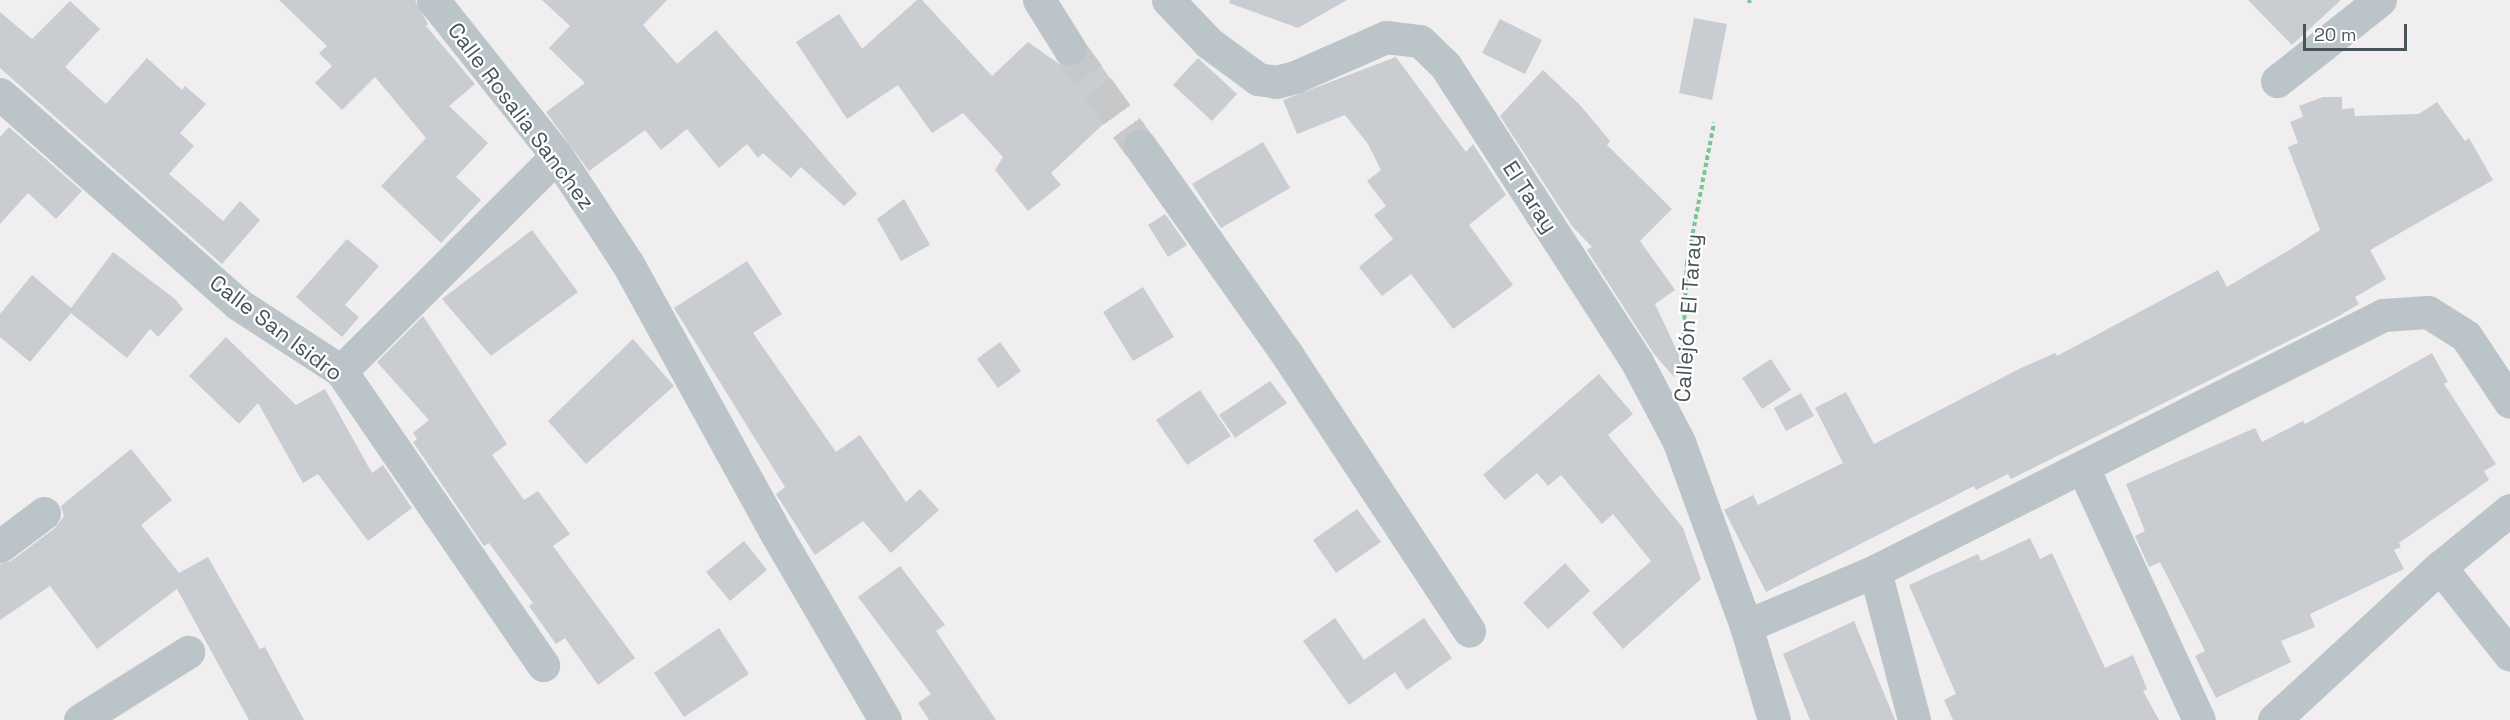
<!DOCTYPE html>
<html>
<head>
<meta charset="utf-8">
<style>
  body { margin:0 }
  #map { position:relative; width:2510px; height:720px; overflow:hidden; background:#f0eeee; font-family:"Space Grotesk",sans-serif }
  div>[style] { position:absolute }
  .building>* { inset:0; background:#c9ccd0 }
  .minor-tunnel>* { height:33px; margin-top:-16.5px; transform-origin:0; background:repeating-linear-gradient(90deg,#c6c8c9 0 33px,transparent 0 49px) }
  .path>* { height:4px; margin-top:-2px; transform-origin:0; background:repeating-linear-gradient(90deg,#7bc595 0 4.5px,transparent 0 7.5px) }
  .minor>* { height:33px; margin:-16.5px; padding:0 16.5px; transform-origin:16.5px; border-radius:16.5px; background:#bac4c9 }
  span { translate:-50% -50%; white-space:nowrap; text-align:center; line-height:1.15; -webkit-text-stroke:4.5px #fff; paint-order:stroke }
  .street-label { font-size:22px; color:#485459 }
  .scale { position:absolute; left:2303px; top:24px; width:104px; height:27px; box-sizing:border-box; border:3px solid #485459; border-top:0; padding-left:8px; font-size:18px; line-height:21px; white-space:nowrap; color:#485459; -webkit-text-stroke:4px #fff; paint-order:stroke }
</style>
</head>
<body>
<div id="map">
  <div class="building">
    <div style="clip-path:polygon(279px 0,415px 0,428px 24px,426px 26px,475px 84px,449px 106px,488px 143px,456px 177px,481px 200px,441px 243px,381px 186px,426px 138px,375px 77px,342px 110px,315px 83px,332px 66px,319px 53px,327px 46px)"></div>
    <div style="clip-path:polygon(542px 0,667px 0,643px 25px,677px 64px,716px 30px,857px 194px,844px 206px,801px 167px,791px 178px,763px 153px,758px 158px,747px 144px,719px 168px,687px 129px,661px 150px,645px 130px,589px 171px,546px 112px,585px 83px,549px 48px,570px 26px)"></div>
    <div style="clip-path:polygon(917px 0,922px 0,992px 76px,1028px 42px,1059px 64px,1069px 67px,1085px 57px,1087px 46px,1127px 102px,1051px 173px,1061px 185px,1028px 211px,995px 170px,1003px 157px,963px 113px,932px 133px,898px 85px,847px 119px,796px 42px,839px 14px,862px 49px)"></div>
    <div style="clip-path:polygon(1230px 0,1347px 0,1298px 28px,1229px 3px)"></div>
    <div style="clip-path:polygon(2248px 0,2341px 0,2292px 45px)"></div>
    <div style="clip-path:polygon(70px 1px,100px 29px,65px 67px,106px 104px,147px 58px,182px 90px,185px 86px,206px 104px,180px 133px,194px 146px,169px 174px,223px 221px,240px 201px,260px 220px,222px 264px,0 68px,0 12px,32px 39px)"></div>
    <div style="clip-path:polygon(1694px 18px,1727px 24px,1712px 100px,1679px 93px)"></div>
    <div style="clip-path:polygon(1500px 19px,1542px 40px,1525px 74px,1482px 53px)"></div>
    <div style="clip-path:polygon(1396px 57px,1466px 152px,1473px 144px,1506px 195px,1469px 225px,1513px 285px,1453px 329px,1411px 274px,1382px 296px,1359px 267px,1393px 239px,1374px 215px,1386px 206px,1367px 181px,1381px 170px,1368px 144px,1345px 115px,1297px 134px,1283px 100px)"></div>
    <div style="clip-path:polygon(1198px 58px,1237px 94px,1212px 121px,1173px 85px)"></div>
    <div style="clip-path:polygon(1543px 70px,1580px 105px,1610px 141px,1607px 145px,1672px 209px,1640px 241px,1675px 290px,1655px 304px,1686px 370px,1674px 377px,1654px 354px,1587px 250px,1592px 247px,1572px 226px,1500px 116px)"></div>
    <div style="clip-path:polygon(2323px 97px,2342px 97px,2342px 109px,2354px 108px,2355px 116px,2419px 114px,2437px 102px,2465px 141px,2469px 138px,2493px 180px,2370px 250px,2386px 279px,2355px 297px,2359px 304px,2337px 317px,2011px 479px,2008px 474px,1976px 490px,1974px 486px,1766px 592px,1724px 510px,1753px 495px,1758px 505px,1843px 463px,1815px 408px,1846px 392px,1874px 444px,2021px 368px,2055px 353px,2057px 356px,2218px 270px,2227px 287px,2291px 249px,2320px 230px,2288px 147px,2298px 143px,2290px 122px,2303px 117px,2299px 106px)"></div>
    <div style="clip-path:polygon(9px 127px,82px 191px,56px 219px,28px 193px,0 224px,0 137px)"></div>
    <div style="clip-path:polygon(1263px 142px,1290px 188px,1221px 228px,1192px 184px)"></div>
    <div style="clip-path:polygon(904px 199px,930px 245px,901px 261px,877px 219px)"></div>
    <div style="clip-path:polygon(1165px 214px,1187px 245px,1168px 257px,1148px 225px)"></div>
    <div style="clip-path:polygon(532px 230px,578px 292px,491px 356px,442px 299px)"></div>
    <div style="clip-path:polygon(347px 239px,379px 266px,345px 305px,359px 317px,342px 337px,296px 297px)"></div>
    <div style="clip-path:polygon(113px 252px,175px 299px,183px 309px,158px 337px,150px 329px,127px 358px,71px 313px,30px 362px,0 337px,0 314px,32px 275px,71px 308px)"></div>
    <div style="clip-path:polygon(747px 261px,782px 314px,753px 333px,836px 452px,860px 435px,906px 502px,920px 489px,939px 510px,891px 553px,863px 521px,815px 555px,776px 494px,785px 487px,674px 308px)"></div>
    <div style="clip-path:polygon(1143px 287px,1174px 337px,1133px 361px,1103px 312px)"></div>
    <div style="clip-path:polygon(423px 316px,507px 444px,492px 455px,524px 500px,538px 491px,570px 534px,553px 546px,635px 658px,598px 685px,565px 638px,556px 644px,529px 606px,533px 603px,489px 543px,484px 546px,413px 442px,417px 439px,413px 433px,429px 420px,377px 362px)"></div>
    <div style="clip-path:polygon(226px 337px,296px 405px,325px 389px,372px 473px,383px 465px,412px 508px,368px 541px,318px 474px,303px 483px,258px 403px,239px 424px,189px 376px)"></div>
    <div style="clip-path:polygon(633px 339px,674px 386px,586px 464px,548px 421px)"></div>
    <div style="clip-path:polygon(1000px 342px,1021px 371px,998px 388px,977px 359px)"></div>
    <div style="clip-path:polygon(2432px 353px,2448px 382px,2444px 384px,2496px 464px,2484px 471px,2489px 480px,2399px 543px,2401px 547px,2394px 550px,2404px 569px,2310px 614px,2315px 627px,2281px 641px,2291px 662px,2216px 698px,2195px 656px,2205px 651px,2160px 562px,2149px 567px,2135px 536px,2145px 531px,2126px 484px,2255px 428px,2262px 442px,2303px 421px,2305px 424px)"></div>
    <div style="clip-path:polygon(1771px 359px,1791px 390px,1762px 409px,1742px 378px)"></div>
    <div style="clip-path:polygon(1599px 374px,1633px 414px,1608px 435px,1683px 528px,1701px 579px,1623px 649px,1592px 613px,1651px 561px,1613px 514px,1602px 524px,1561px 475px,1548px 486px,1537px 473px,1505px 500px,1483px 475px)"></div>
    <div style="clip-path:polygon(1270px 381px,1287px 403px,1235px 438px,1219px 415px)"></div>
    <div style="clip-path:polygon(1200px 390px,1231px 436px,1187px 465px,1156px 420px)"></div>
    <div style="clip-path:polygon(1801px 393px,1814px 416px,1786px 431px,1774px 408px)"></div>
    <div style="clip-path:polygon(131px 449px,172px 500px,141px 525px,179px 573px,208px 557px,260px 649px,265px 647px,304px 720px,249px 720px,177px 589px,97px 649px,50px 586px,0 620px,0 564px,11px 561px,55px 528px,64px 516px,61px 506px)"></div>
    <div style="clip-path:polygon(1357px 509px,1381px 542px,1336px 573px,1313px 540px)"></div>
    <div style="clip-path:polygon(2030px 538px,2040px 559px,2052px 553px,2105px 668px,2133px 655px,2147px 689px,2143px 691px,2159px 720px,1953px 720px,1944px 700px,1956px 694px,1909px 585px,1978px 554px,1981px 561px)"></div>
    <div style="clip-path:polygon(744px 541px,767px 570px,730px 601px,706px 572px)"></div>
    <div style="clip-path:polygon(1565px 563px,1590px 591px,1548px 629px,1523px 603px)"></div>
    <div style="clip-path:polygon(900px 566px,945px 625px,936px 631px,996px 720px,929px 720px,918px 703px,931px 694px,858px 597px)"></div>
    <div style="clip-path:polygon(1335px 618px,1364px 660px,1424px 618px,1452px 658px,1407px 690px,1395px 672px,1349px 705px,1303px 641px)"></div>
    <div style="clip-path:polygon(1854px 621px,1895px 720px,1810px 720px,1783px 654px)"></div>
    <div style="clip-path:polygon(719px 628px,749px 674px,684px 717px,654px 673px)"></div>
  </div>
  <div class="minor-tunnel">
    <div style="left:1069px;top:48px;width:121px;rotate:54.1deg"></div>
  </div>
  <div class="path">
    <div style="left:1749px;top:3px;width:3px;rotate:-72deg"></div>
    <div style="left:1682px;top:372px;width:109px;rotate:-87.4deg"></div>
    <div style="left:1687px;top:263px;width:143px;rotate:-79.1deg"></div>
  </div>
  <div class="minor">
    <div style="left:433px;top:0;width:199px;rotate:51.5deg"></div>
    <div style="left:557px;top:156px;width:129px;rotate:56.7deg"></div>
    <div style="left:628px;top:264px;width:309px;rotate:61.2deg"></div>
    <div style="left:777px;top:535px;width:214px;rotate:59.7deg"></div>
    <div style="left:1039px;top:0;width:57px;rotate:58deg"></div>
    <div style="left:1168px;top:0;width:59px;rotate:46.4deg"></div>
    <div style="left:1209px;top:43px;width:61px;rotate:36.3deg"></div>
    <div style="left:1258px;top:79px;width:18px;rotate:9deg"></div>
    <div style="left:1276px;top:82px;width:20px;rotate:-15deg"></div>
    <div style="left:1295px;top:77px;width:99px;rotate:-23.7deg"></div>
    <div style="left:1386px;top:37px;width:34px;rotate:7deg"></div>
    <div style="left:1420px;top:41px;width:35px;rotate:44deg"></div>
    <div style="left:1445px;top:65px;width:354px;rotate:57.1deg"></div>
    <div style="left:1637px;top:362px;width:90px;rotate:62.3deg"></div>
    <div style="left:1679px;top:442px;width:196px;rotate:70deg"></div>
    <div style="left:1746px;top:626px;width:98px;rotate:73.4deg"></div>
    <div style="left:2277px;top:81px;width:131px;rotate:-38.2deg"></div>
    <div style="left:0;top:94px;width:317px;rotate:41.4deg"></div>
    <div style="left:238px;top:304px;width:123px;rotate:33deg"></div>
    <div style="left:341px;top:371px;width:357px;rotate:55.5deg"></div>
    <div style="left:1140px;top:146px;width:257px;rotate:54.8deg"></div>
    <div style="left:1288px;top:356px;width:329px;rotate:56.6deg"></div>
    <div style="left:341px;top:371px;width:305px;rotate:-44.9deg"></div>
    <div style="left:2083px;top:468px;width:277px;rotate:65.3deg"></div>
    <div style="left:0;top:546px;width:55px;rotate:-36.9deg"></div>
    <div style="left:2440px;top:567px;width:112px;rotate:51.5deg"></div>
    <div style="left:1875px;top:571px;width:154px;rotate:75.3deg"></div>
    <div style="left:1746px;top:626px;width:140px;rotate:-23.1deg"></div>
    <div style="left:1875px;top:571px;width:569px;rotate:-26.75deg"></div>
    <div style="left:2383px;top:315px;width:45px;rotate:-3.8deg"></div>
    <div style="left:2428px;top:312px;width:45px;rotate:32.3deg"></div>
    <div style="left:2466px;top:336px;width:79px;rotate:56.3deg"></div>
    <div style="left:80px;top:720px;width:128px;rotate:-32.2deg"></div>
    <div style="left:2274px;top:720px;width:226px;rotate:-42.7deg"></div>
    <div style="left:2440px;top:567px;width:90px;rotate:-39.2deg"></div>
  </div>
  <div class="street-label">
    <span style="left:521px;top:116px;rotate:53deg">Calle Rosalia Sanchez</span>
    <span style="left:1530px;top:197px;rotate:57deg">El Taray</span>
    <span style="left:1688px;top:318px;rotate:-86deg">Callejón El Taray</span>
    <span style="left:276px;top:328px;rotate:37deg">Calle San Isidro</span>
  </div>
  <div class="scale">20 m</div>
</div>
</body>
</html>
